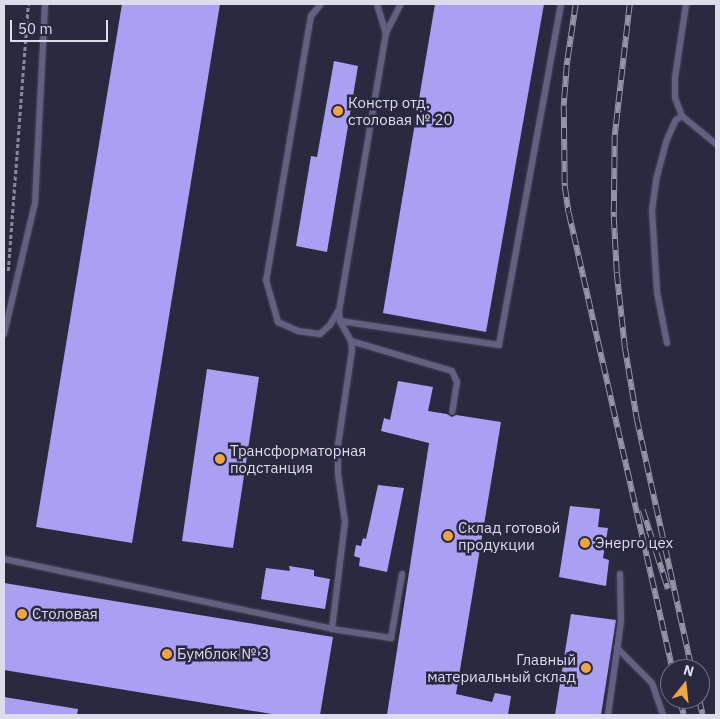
<!DOCTYPE html>
<html>
<head>
<meta charset="utf-8">
<style>
  body { margin:0 }
  #map { position:relative; width:720px; height:719px; overflow:hidden; background:#2b293f; font-family:"IBM Plex Sans",sans-serif }
  div>[style] { position:absolute }
  .building>* { inset:0; background:#aaa0f3 }
  .path>* { height:2.5px; margin-top:-1.25px; transform-origin:0; background:repeating-linear-gradient(90deg,#8a899b 0 4px,transparent 0 6.5px) }
  .roads { filter:drop-shadow(0 0 1px #47465b) drop-shadow(0 0 1px #47465b) }
  .lane>* { height:6px; margin:-3px; padding:0 3px; transform-origin:3px; border-radius:3px; background:#636081 }
  .rail>* { height:5.5px; margin-top:-2.75px; transform-origin:0; background:repeating-linear-gradient(90deg,#2b293f 0 11px,#9695a7 0 22px); box-sizing:border-box; border-block:1px solid #9695a7 }
  .dots>* { width:14px; height:14px; translate:-50% -50%; box-sizing:border-box; border:2px solid #2b293f; border-radius:50% }
  span { translate:-50% -50%; white-space:nowrap; text-align:center; line-height:1.15; -webkit-text-stroke:5px #2b293f; paint-order:stroke }
  .poi-label { font-size:15px; color:#dddceb }
  .left { translate:0 -50%; text-align:left }
  .right { translate:-100% -50%; text-align:right }
  .frame { position:absolute; inset:0; border:5px solid #dddceb; pointer-events:none }
  .north { position:absolute; left:660px; top:659px; width:50px; height:50px; box-sizing:border-box; background:#2b293f; border:1px solid #727184; border-radius:50%; rotate:16deg; font-size:14px; font-weight:700; line-height:20px; text-align:center; color:#dddceb }
  .north::after { content:''; display:block; margin:auto; width:18px; height:22px; background:#f0a63e; clip-path:polygon(50% 0,100% 100%,50% 72%,0 100%) }
  .scale { position:absolute; left:10px; top:20px; width:98px; height:22px; box-sizing:border-box; border:2px solid #dddceb; border-top:0; padding-left:6px; font-size:15px; line-height:18px; white-space:nowrap; color:#dddceb; -webkit-text-stroke:4px #2b293f; paint-order:stroke }
</style>
</head>
<body>
<div id="map">
  <div class="building">
    <div style="clip-path:polygon(122px 4px,220px 4px,132px 543px,36px 527px)"></div>
    <div style="clip-path:polygon(435px 4px,544px 4px,486px 332px,383px 313px)"></div>
    <div style="clip-path:polygon(334px 61px,358px 66px,327px 252px,296px 246px,311px 156px,317px 157px)"></div>
    <div style="clip-path:polygon(207px 369px,259px 377px,233px 548px,182px 541px)"></div>
    <div style="clip-path:polygon(398px 381px,433px 387px,428px 411px,447px 414px,452px 417px,456px 415px,501px 422px,456px 694px,492px 702px,495px 693px,511px 696px,508px 715px,387px 715px,429px 443px,381px 431px,384px 418px,390px 420px)"></div>
    <div style="clip-path:polygon(378px 485px,404px 488px,387px 572px,359px 566px,360px 558px,354px 556px,356px 545px,361px 546px,363px 538px,366px 539px)"></div>
    <div style="clip-path:polygon(570px 506px,600px 509px,598px 527px,608px 528px,603px 558px,609px 560px,606px 586px,559px 577px)"></div>
    <div style="clip-path:polygon(289px 566px,314px 570px,314px 576px,330px 579px,325px 609px,261px 599px,266px 568px,290px 571px)"></div>
    <div style="clip-path:polygon(4px 583px,333px 637px,320px 715px,278px 715px,4px 670px)"></div>
    <div style="clip-path:polygon(571px 614px,616px 620px,601px 715px,555px 715px)"></div>
    <div style="clip-path:polygon(4px 697px,78px 709px,77px 715px,4px 715px)"></div>
  </div>
  <div class="path">
    <div style="left:8px;top:271px;width:268px;rotate:-85.7deg"></div>
  </div>
  <div class="roads">
    <div class="lane">
      <div style="left:321px;top:4px;width:16px;rotate:130deg"></div>
      <div style="left:311px;top:16px;width:11px;rotate:100deg"></div>
      <div style="left:309px;top:27px;width:257px;rotate:99.6deg"></div>
      <div style="left:266px;top:280px;width:44px;rotate:74.1deg"></div>
      <div style="left:278px;top:322px;width:22px;rotate:24deg"></div>
      <div style="left:298px;top:331px;width:22px;rotate:8deg"></div>
      <div style="left:320px;top:334px;width:13px;rotate:-42deg"></div>
      <div style="left:330px;top:325px;width:16px;rotate:-60deg"></div>
      <div style="left:377px;top:4px;width:30px;rotate:73deg"></div>
      <div style="left:682px;top:116px;width:19px;rotate:-111deg"></div>
      <div style="left:675px;top:98px;width:20px;rotate:-90deg"></div>
      <div style="left:675px;top:78px;width:75px;rotate:-81.5deg"></div>
      <div style="left:340px;top:321px;width:161px;rotate:8.6deg"></div>
      <div style="left:499px;top:345px;width:347px;rotate:-79.7deg"></div>
      <div style="left:4px;top:334px;width:135px;rotate:-76.7deg"></div>
      <div style="left:35px;top:203px;width:199px;rotate:-87.1deg"></div>
      <div style="left:351px;top:341px;width:105px;rotate:16.5deg"></div>
      <div style="left:452px;top:371px;width:12px;rotate:66deg"></div>
      <div style="left:457px;top:382px;width:30px;rotate:99deg"></div>
      <div style="left:667px;top:343px;width:52px;rotate:-101.1deg"></div>
      <div style="left:657px;top:292px;width:82px;rotate:-93.5deg"></div>
      <div style="left:652px;top:210px;width:30px;rotate:-82deg"></div>
      <div style="left:656px;top:180px;width:39px;rotate:-75deg"></div>
      <div style="left:666px;top:142px;width:24px;rotate:-66deg"></div>
      <div style="left:676px;top:120px;width:7px;rotate:-34deg"></div>
      <div style="left:682px;top:116px;width:44px;rotate:39.5deg"></div>
      <div style="left:4px;top:559px;width:335px;rotate:12deg"></div>
      <div style="left:332px;top:629px;width:60px;rotate:8.7deg"></div>
      <div style="left:391px;top:638px;width:65px;rotate:-80.2deg"></div>
      <div style="left:332px;top:629px;width:108px;rotate:-83.1deg"></div>
      <div style="left:345px;top:522px;width:49px;rotate:-98.3deg"></div>
      <div style="left:338px;top:474px;width:29px;rotate:-90deg"></div>
      <div style="left:338px;top:445px;width:96px;rotate:-81.6deg"></div>
      <div style="left:352px;top:350px;width:9px;rotate:-96deg"></div>
      <div style="left:351px;top:341px;width:23px;rotate:-119deg"></div>
      <div style="left:340px;top:321px;width:10px;rotate:-96deg"></div>
      <div style="left:339px;top:311px;width:282px;rotate:-80.4deg"></div>
      <div style="left:386px;top:33px;width:33px;rotate:-63deg"></div>
      <div style="left:617px;top:648px;width:49px;rotate:45deg"></div>
      <div style="left:652px;top:683px;width:34px;rotate:71deg"></div>
      <div style="left:608px;top:715px;width:95px;rotate:-82.1deg"></div>
      <div style="left:621px;top:621px;width:47px;rotate:-91.2deg"></div>
    </div>
  </div>
  <div class="rail">
    <div style="left:576px;top:4px;width:62px;rotate:98.4deg"></div>
    <div style="left:567px;top:65px;width:41px;rotate:94.2deg"></div>
    <div style="left:564px;top:106px;width:80px;rotate:89.3deg"></div>
    <div style="left:565px;top:186px;width:27px;rotate:82deg"></div>
    <div style="left:569px;top:213px;width:468px;rotate:77.2deg"></div>
    <div style="left:630px;top:4px;width:132px;rotate:96.5deg"></div>
    <div style="left:615px;top:135px;width:82px;rotate:90.7deg"></div>
    <div style="left:614px;top:217px;width:56px;rotate:86.9deg"></div>
    <div style="left:617px;top:273px;width:74px;rotate:83.8deg"></div>
    <div style="left:625px;top:347px;width:73px;rotate:80.5deg"></div>
    <div style="left:637px;top:419px;width:256px;rotate:77.6deg"></div>
    <div style="left:643px;top:510px;width:83px;rotate:72.4deg"></div>
    <div style="left:680px;top:699px;width:16px;rotate:76deg"></div>
    <div style="left:699px;top:699px;width:16px;rotate:76deg"></div>
  </div>
  <div class="dots">
    <div style="left:338px;top:111px;background:#f0a63e"></div>
    <div style="left:220px;top:459px;background:#f0a63e"></div>
    <div style="left:448px;top:536px;background:#f0a63e"></div>
    <div style="left:585px;top:543px;background:#f0a63e"></div>
    <div style="left:22px;top:614px;background:#f0a63e"></div>
    <div style="left:167px;top:654px;background:#f0a63e"></div>
    <div style="left:586px;top:668px;background:#f0a63e"></div>
  </div>
  <div class="poi-label">
    <span class="left" style="left:348px;top:111px">Констр отд.<br>столовая № 20</span>
    <span class="left" style="left:230px;top:459px">Трансформаторная<br>подстанция</span>
    <span class="left" style="left:458px;top:536px">Склад готовой<br>продукции</span>
    <span class="left" style="left:595px;top:543px">Энерго цех</span>
    <span class="left" style="left:32px;top:614px">Столовая</span>
    <span class="left" style="left:177px;top:654px">Бумблок № 3</span>
    <span class="right" style="left:576px;top:668px">Главный<br>материальный склад</span>
  </div>
  <div class="frame"></div>
  <div class="north">N</div>
  <div class="scale">50 m</div>
</div>
</body>
</html>
